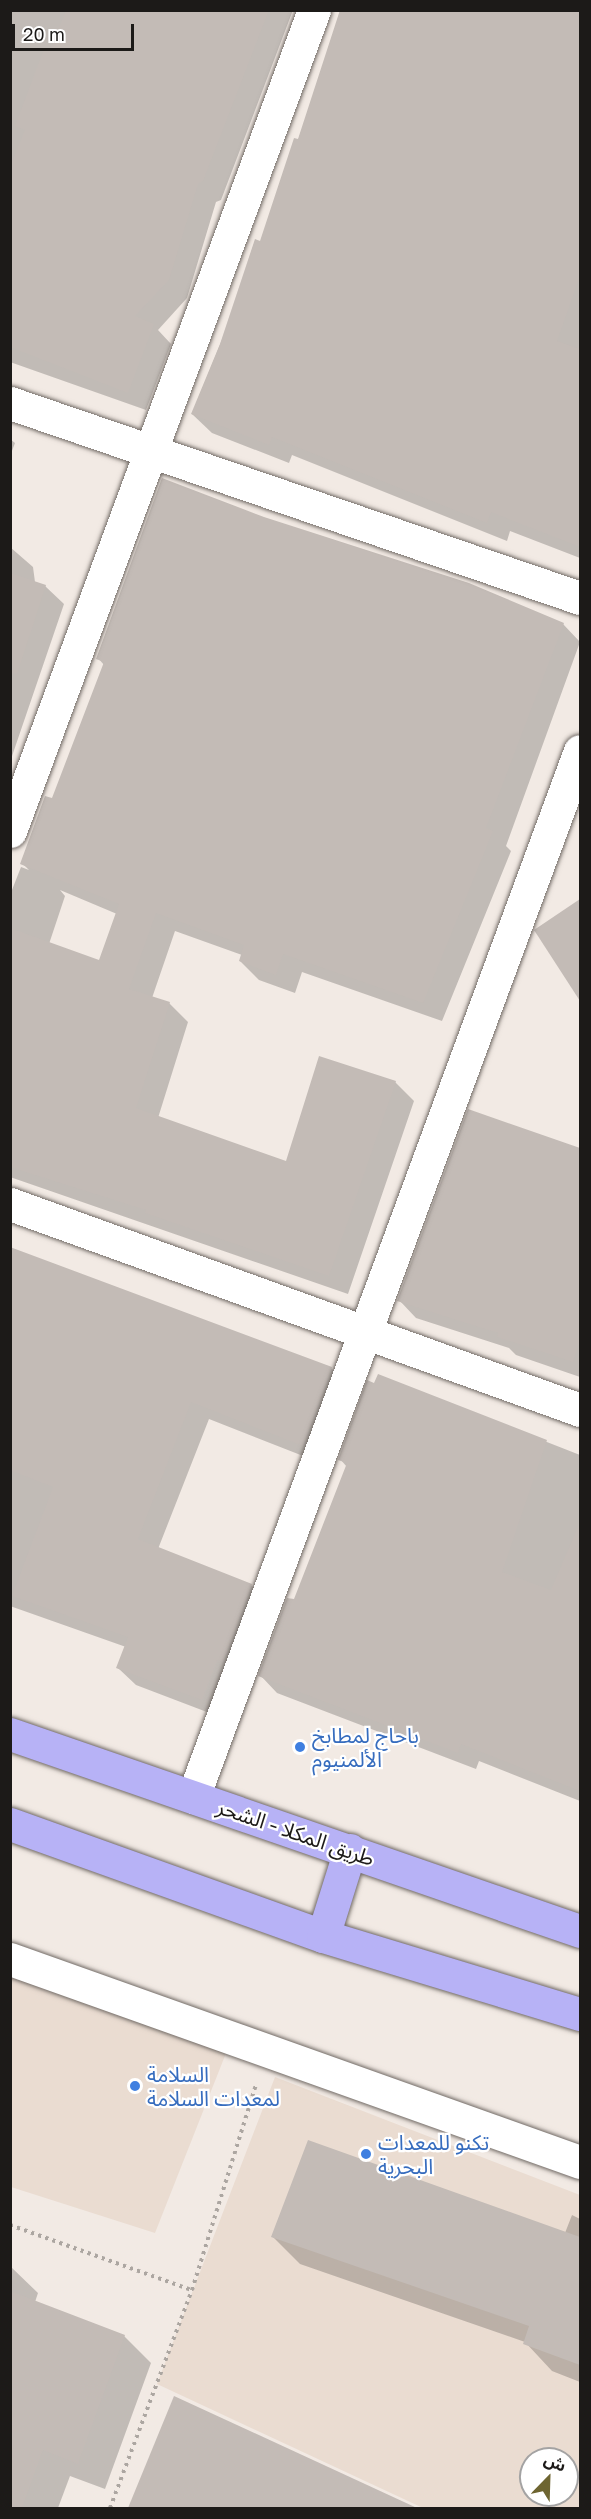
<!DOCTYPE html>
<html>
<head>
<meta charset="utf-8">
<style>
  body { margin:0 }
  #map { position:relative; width:591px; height:2519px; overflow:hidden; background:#f2eae4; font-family:"Golos Text","Noto Sans Arabic",sans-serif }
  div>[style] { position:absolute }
  .built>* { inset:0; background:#eadcd1 }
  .shadow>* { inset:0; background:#0003 }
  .building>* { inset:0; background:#c3bbb6 }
  .path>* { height:4px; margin-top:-2px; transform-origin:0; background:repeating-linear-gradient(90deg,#aca6a1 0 3px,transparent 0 7.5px) }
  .roads { filter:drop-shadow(0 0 2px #716a65) drop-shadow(0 0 2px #716a65) }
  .minor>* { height:33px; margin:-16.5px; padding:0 16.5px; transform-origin:16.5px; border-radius:16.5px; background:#fff }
  .tertiary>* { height:33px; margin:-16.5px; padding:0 16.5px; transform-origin:16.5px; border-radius:16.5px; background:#fff }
  .trunk>* { height:33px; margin:-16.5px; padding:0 16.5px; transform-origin:16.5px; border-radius:16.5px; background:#b7b2f6 }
  .dots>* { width:16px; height:16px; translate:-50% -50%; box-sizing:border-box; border:3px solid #fff; border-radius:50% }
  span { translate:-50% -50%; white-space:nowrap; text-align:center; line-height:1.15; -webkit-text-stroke:4.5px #fff; paint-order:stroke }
  .shop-label { font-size:21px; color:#366cbe }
  .left { translate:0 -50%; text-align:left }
  .street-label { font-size:21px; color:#1c1a18 }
  .frame { position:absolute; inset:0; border:12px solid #1c1a18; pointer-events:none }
  .north { position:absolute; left:519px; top:2447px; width:60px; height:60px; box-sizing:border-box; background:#fff; border:2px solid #a4a3a3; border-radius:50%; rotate:23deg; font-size:16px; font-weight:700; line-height:24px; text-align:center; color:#1c1a18 }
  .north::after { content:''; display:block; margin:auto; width:21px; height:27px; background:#6e6531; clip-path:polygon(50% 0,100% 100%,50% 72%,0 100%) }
  .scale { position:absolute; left:12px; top:24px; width:122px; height:27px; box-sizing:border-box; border:3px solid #1c1a18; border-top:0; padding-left:8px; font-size:18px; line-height:21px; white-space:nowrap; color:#1c1a18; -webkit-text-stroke:4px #fff; paint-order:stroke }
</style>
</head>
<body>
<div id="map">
  <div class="built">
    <div style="clip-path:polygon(10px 1967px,232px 2038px,155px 2233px,11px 2187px)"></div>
    <div style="clip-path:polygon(evenodd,275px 2077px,580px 2195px,580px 2508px,423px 2508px,157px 2384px,275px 2077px,531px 2459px,567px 2459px,567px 2495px,531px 2495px,531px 2459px)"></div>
  </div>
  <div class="shadow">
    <div style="clip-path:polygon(10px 10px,293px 10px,221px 200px,216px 202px,187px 298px,158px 330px,171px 344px,146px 410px,10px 362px)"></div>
    <div style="clip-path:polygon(345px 10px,580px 10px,580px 558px,510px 531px,507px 541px,292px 455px,289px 463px,212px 433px,192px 414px,261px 243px)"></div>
    <div style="clip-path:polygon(10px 439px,15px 443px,10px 456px)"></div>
    <div style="clip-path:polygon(evenodd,263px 518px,563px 624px,580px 642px,506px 846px,511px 851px,442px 1021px,302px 972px,295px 993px,259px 980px,240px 961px,242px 955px,175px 931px,152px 998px,169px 1003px,188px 1022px,158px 1118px,287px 1163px,395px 1082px,414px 1101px,348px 1294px,10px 1177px,10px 895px,21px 867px,29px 870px,22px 863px,53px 800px,104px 665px,98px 658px,263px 518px,60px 890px,117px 914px,100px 962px,49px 944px,65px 896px,60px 890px)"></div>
    <div style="clip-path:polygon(10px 547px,33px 567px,35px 582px,45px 586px,64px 604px,10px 762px)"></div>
    <div style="clip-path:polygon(580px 903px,580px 998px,536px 930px)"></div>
    <div style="clip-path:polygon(468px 1111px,580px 1150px,580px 1377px,516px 1355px,509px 1348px,416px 1318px,399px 1300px)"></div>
    <div style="clip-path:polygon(10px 1249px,331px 1368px,349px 1386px,321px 1463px,209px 1419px,158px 1549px,251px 1585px,269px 1603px,220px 1717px,136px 1685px,118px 1668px,126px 1647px,10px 1606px)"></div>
    <div style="clip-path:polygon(379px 1376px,580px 1455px,580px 1801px,479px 1761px,476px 1769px,277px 1693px,260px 1675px,295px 1601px,347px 1467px,340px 1459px)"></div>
    <div style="clip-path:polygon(572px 2215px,580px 2219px,580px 2382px,552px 2371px,525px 2342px,300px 2264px,273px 2237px,565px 2233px)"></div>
    <div style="clip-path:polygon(10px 2266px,38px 2293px,35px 2302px,124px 2336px,151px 2363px,105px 2489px,70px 2476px,58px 2508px,10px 2508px)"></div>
    <div style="clip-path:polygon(175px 2398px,414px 2508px,130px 2508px)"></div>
  </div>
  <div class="building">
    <div style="clip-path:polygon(66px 10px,269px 10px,203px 181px,198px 184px,169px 280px,135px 316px,154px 324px,128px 393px,10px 347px,10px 167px,25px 130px,15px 126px,44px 49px,50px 51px)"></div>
    <div style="clip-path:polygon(340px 10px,580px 10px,580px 276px,557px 341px,580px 349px,580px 547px,491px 512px,487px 523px,272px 437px,269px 445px,191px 414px,220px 344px,255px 239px,260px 241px,294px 138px,298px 139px)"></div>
    <div style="clip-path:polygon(162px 478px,264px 517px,469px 583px,564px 623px,486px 828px,493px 831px,423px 1003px,283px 954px,276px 975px,239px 961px,244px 945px,156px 913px,129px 989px,170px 1002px,136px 1108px,286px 1161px,319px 1056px,396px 1081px,329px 1276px,145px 1213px,146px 1210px,10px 1167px,10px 928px,99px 960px,119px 904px,20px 864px,45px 796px,52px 798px,104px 662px,96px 659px)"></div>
    <div style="clip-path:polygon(10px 573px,46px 585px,17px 674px,10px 673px)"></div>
    <div style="clip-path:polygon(580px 899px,580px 1001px,534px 930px)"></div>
    <div style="clip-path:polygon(468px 1109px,580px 1148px,580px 1339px,573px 1362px,497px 1337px,498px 1333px,397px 1301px)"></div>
    <div style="clip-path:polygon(10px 1247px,332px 1367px,303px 1446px,191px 1402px,138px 1539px,252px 1584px,223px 1662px,217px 1660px,202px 1700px,116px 1668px,128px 1637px,12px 1596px,53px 1487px,10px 1470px)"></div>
    <div style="clip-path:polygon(378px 1374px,547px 1440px,502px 1572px,551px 1590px,580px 1522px,580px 1791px,461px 1744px,458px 1753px,258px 1676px,287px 1598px,294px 1599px,347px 1463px,338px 1460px,367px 1380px,374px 1383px)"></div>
    <div style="clip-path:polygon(308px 2140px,580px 2237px,580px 2365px,523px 2344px,529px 2326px,271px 2237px)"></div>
    <div style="clip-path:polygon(10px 2291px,125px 2335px,78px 2464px,43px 2450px,22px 2508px,10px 2508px)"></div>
    <div style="clip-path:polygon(174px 2396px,417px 2508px,128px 2508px)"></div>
  </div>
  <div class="path">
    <div style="left:10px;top:2225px;width:193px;rotate:19.7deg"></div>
    <div style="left:110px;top:2508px;width:233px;rotate:-69.4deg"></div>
    <div style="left:192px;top:2290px;width:215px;rotate:-72.7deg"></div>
  </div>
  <div class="roads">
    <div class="minor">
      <div style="left:10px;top:403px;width:602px;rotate:18.89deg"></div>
      <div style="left:10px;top:831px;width:875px;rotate:-69.68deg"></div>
      <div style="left:10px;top:1204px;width:606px;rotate:19.87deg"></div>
      <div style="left:193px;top:1797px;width:1115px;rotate:-69.7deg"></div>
    </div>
    <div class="tertiary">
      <div style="left:10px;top:1959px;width:605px;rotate:19.6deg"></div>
    </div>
    <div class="trunk">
      <div style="left:10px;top:1734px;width:603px;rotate:19.07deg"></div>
      <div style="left:10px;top:1824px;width:332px;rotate:19.7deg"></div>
      <div style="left:323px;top:1936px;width:269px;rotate:16.9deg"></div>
      <div style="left:323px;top:1936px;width:90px;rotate:-72.6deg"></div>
    </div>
  </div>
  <div class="dots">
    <div style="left:300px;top:1747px;background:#3f7fe0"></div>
    <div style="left:135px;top:2086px;background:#3f7fe0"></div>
    <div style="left:366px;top:2154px;background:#3f7fe0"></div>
  </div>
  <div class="shop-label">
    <span class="left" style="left:312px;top:1747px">باحاج لمطابخ<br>الألمنيوم</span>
    <span class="left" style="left:147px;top:2086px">السلامة<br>لمعدات السلامة</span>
    <span class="left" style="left:378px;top:2154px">تكنو للمعدات<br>البحرية</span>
  </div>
  <div class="street-label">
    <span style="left:296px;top:1832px;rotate:19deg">طريق المكلا - الشحر</span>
  </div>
  <div class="frame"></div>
  <div class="north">ش</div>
  <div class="scale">20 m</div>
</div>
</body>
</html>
